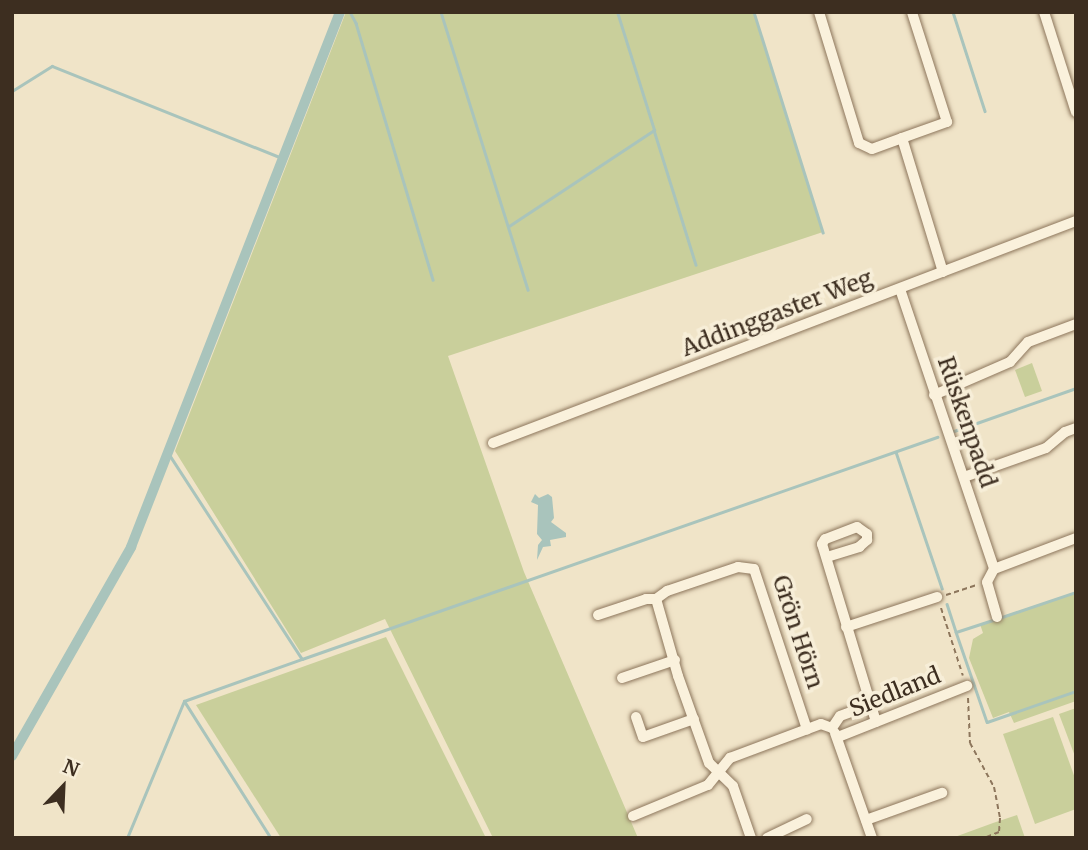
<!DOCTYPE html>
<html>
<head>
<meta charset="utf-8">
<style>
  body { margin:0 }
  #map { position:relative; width:1088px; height:850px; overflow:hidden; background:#f0e4c8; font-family:Merriweather,serif }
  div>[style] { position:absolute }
  .green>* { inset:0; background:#c9cf9b }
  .water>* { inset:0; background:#a9c4bc }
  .stream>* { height:2.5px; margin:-1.25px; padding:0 1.25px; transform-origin:1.25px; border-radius:1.25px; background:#a9c4bc }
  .canal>* { height:10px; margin:-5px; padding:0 5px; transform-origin:5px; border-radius:5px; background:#a9c4bc }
  .path>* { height:2px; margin-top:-1px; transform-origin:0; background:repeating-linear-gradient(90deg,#8d765c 0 5px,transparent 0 8.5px) }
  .roads { filter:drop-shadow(0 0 2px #8d765c) drop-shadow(0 0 2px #8d765c) }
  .street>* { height:10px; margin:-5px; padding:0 5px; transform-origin:5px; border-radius:5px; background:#faf1dc }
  span { translate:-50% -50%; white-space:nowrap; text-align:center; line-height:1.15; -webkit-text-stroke:7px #f7eed8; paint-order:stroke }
  .street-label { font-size:23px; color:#3d2e20 }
  .frame { position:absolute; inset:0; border:14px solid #3d2e20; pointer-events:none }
  .north { position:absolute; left:28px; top:752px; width:70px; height:70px; -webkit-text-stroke:5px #f7eed8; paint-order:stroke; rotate:23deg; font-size:19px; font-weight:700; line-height:28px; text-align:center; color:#3d2e20 }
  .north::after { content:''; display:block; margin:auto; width:24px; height:32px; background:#3d2e20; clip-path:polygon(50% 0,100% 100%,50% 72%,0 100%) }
</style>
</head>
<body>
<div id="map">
  <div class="green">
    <div style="clip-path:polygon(346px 12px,753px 12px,823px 232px,448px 356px,524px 572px,638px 838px,493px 838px,385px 619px,301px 653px,175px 451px)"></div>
    <div style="clip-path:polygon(1032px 363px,1042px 391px,1025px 397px,1015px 370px)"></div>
    <div style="clip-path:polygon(1076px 592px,1076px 701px,1014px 723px,1009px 712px,993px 718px,969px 658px,973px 639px,983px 633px,980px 624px)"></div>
    <div style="clip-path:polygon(386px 637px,486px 838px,281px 838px,196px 705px)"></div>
    <div style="clip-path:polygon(1076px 708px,1076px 759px,1059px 714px)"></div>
    <div style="clip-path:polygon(1053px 717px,1076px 781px,1076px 809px,1035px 824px,1003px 734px)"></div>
    <div style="clip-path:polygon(1017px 815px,1025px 838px,952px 838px,993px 823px)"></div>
  </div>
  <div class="water">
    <div style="clip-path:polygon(535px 494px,539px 498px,548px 494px,552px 497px,554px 518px,551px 522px,566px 533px,566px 537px,550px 540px,551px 546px,543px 547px,537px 560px,538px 545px,542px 540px,537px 534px,538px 505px,531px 502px)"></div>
  </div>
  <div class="stream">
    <div style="left:350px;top:12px;width:13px;rotate:61deg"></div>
    <div style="left:356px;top:23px;width:268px;rotate:73.3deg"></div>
    <div style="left:441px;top:12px;width:291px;rotate:72.6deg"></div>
    <div style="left:754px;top:12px;width:231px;rotate:72.6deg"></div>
    <div style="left:953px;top:12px;width:104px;rotate:72.1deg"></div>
    <div style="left:12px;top:91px;width:47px;rotate:-32deg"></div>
    <div style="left:52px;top:66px;width:250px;rotate:21.8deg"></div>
    <div style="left:654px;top:130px;width:141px;rotate:72.7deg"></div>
    <div style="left:509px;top:226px;width:174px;rotate:-33.5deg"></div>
    <div style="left:654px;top:130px;width:124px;rotate:-107.4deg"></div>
    <div style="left:954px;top:431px;width:129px;rotate:-19.4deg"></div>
    <div style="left:896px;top:452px;width:144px;rotate:71.3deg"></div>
    <div style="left:169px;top:454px;width:244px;rotate:57deg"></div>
    <div style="left:302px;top:659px;width:673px;rotate:-19.27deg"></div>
    <div style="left:947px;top:604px;width:29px;rotate:72deg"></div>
    <div style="left:956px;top:632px;width:39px;rotate:-18deg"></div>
    <div style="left:999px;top:618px;width:81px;rotate:-18.7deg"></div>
    <div style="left:956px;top:632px;width:95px;rotate:71deg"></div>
    <div style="left:987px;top:722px;width:94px;rotate:-19.2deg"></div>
    <div style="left:185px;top:702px;width:161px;rotate:57.7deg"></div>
    <div style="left:127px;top:838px;width:148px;rotate:-67.4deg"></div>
    <div style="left:184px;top:701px;width:125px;rotate:-19.6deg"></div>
  </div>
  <div class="canal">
    <div style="left:12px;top:756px;width:241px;rotate:-60.3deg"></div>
    <div style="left:131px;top:547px;width:574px;rotate:-68.66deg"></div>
  </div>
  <div class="path">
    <div style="left:946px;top:595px;width:33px;rotate:-18deg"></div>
    <div style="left:941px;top:608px;width:71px;rotate:72.1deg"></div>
    <div style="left:968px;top:698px;width:45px;rotate:87.5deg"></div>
    <div style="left:970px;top:743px;width:50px;rotate:61.4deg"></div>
    <div style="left:994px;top:787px;width:32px;rotate:79deg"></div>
    <div style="left:1000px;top:818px;width:14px;rotate:94deg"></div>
    <div style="left:999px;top:832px;width:16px;rotate:158deg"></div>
  </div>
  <div class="roads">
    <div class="street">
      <div style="left:819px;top:12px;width:137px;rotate:73deg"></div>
      <div style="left:859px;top:143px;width:14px;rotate:25deg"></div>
      <div style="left:872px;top:149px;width:32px;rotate:-20deg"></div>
      <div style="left:902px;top:138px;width:140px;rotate:73deg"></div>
      <div style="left:1044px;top:12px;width:105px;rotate:72.3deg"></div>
      <div style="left:902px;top:138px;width:48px;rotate:-19.6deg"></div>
      <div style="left:947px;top:122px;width:115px;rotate:-107.7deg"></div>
      <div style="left:900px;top:289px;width:295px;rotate:71.4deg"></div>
      <div style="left:934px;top:395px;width:83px;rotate:-23.5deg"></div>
      <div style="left:1010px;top:362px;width:27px;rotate:-48deg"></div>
      <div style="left:1028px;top:342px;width:51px;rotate:-20.6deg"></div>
      <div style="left:493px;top:443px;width:624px;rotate:-20.85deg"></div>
      <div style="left:964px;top:477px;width:87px;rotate:-19.5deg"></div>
      <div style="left:1046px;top:448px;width:25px;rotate:-40deg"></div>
      <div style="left:1065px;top:432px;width:12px;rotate:-20deg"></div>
      <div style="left:827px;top:557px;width:34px;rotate:-17deg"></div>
      <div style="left:859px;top:547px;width:11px;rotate:-41deg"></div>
      <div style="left:867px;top:540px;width:6px;rotate:-90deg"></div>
      <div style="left:867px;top:534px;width:12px;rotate:-145deg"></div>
      <div style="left:857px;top:527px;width:34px;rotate:159deg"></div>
      <div style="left:825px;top:539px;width:6px;rotate:121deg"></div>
      <div style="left:822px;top:544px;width:186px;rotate:73.1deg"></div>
      <div style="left:598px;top:615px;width:51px;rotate:-18.4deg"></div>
      <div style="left:646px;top:599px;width:10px"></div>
      <div style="left:997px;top:617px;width:36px;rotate:-106deg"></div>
      <div style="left:987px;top:582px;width:15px;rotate:-62deg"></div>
      <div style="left:994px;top:569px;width:88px;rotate:-20.7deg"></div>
      <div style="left:846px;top:627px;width:96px;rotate:-18.2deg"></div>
      <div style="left:622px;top:678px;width:56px;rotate:-18.8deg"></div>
      <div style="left:636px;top:717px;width:21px;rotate:71deg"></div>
      <div style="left:643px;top:737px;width:54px;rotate:-19.4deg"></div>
      <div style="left:832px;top:728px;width:14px;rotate:-56deg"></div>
      <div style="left:840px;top:716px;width:32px;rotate:-20deg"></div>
      <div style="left:835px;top:733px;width:111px;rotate:70.6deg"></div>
      <div style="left:838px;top:737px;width:139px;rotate:-21.6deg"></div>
      <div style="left:633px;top:816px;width:81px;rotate:-22.5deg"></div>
      <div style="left:708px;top:785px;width:35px;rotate:-51deg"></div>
      <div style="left:730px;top:758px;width:97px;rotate:-20.5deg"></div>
      <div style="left:821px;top:724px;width:12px;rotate:20deg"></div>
      <div style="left:866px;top:820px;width:81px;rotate:-19.6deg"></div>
      <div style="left:751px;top:838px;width:55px;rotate:-109.1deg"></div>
      <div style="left:733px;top:786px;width:33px;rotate:-136deg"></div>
      <div style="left:709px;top:763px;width:92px;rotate:-109.6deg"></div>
      <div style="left:678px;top:676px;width:80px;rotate:-105.9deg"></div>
      <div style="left:656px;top:599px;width:14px;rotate:-36deg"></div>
      <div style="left:667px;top:591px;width:75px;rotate:-18.7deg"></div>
      <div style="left:738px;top:567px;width:16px;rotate:7deg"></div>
      <div style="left:754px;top:569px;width:169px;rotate:71.7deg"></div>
      <div style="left:767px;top:838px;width:44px;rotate:-25.4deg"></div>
    </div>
  </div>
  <div class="street-label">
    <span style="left:777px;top:313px;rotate:-21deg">Addinggaster Weg</span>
    <span style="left:967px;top:422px;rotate:71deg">Rüskenpadd</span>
    <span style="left:798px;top:632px;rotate:72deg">Grön Hörn</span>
    <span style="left:895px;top:692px;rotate:-22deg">Siedland</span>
  </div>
  <div class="frame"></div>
  <div class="north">N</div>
</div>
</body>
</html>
